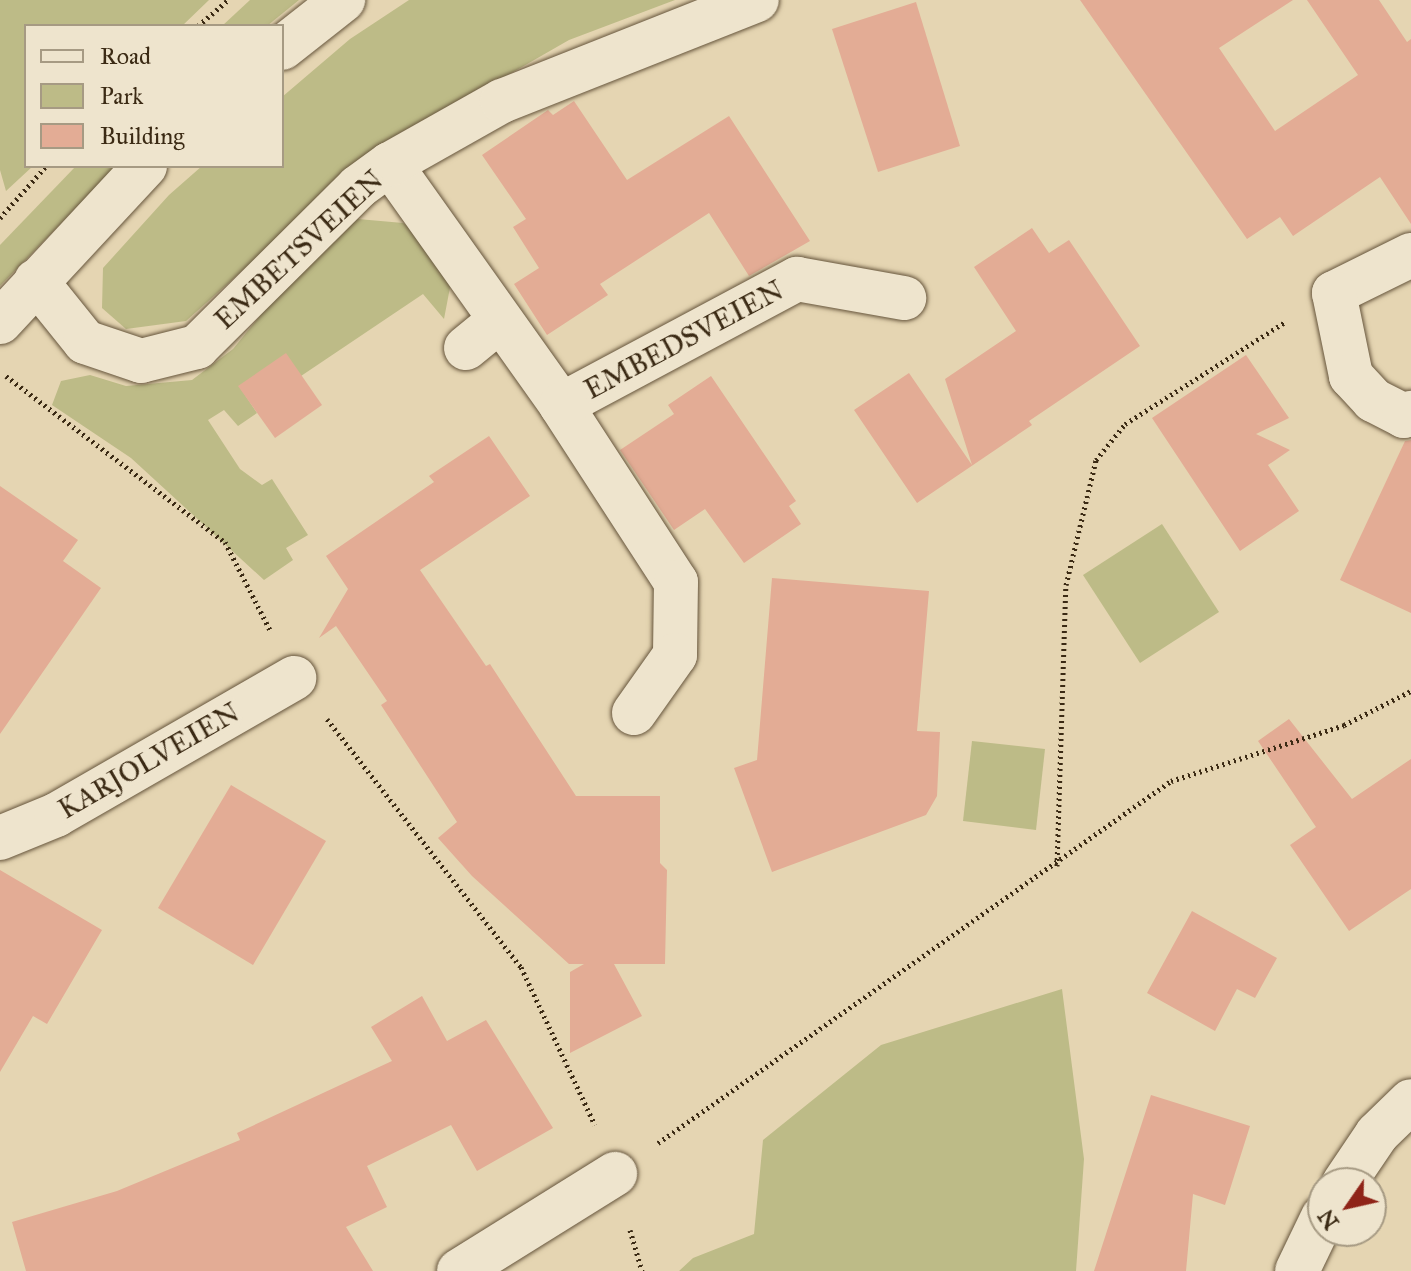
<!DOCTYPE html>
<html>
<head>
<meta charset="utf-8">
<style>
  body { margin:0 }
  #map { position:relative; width:1411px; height:1271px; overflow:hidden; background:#e5d5b2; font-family:"IM FELL Great Primer",serif }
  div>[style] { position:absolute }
  .green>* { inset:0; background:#bdbb87 }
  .building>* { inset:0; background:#e3ac95 }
  .path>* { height:5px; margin-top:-2.5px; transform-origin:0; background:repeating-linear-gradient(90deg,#3b2a14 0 2px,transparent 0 6px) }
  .roads { filter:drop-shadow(0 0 2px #66553c) drop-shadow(0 0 2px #66553c) }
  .minor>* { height:44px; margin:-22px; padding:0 22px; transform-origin:22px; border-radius:22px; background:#eee4cd }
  span { translate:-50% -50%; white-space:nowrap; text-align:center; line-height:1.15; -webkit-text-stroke:8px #eee4cd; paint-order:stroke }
  .street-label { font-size:28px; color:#3b2a14 }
  .legend { position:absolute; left:24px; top:24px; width:260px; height:144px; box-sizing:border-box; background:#eee4cd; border:2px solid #a69a83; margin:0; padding:10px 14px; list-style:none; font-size:24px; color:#3b2a14 }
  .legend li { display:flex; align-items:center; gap:16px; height:40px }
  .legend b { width:40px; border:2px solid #a69a83 }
  .north { position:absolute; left:1307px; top:1167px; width:80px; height:80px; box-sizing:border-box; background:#eee4cd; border:2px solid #a69a83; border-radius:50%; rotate:236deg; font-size:22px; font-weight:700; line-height:32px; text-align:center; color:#3b2a14 }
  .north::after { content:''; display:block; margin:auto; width:28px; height:36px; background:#8f2418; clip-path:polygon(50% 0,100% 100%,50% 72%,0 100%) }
</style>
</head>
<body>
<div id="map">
  <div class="green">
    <div style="clip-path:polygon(0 0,209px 0,182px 26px,26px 26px,26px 166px,33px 166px,6px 191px,0 170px)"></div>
    <div style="clip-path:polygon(250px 0,299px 0,267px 26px,222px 26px)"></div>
    <div style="clip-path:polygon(409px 0,675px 0,569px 40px,377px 150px,186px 321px,126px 329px,102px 308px,103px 268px,169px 195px,202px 166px,282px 166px,282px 97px,350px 39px)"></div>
    <div style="clip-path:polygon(76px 166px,117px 166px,0 286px,0 245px)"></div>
    <div style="clip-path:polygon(358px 219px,403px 223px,425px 238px,452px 277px,444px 319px,423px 294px,301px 376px,239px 386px,257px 413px,238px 426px,224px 410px,208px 420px,240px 469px,262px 485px,272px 479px,308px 535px,286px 548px,293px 560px,264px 580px,131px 458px,52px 405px,61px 381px,90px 375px,126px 386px,192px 380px,233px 349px,302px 264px)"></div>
    <div style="clip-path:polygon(1162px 524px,1219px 612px,1140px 663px,1083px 575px)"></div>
    <div style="clip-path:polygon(972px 741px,1045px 749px,1036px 830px,963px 821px)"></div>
    <div style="clip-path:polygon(1062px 989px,1084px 1159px,1076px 1271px,679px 1271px,693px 1258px,754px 1234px,763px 1140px,881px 1045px)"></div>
  </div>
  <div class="building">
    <div style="clip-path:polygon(1080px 0,1293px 0,1219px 48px,1275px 131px,1358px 75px,1307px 0,1379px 0,1407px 42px,1411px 39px,1411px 224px,1380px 177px,1293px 236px,1280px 217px,1247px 239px)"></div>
    <div style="clip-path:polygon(916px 2px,960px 146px,878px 172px,832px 29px)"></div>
    <div style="clip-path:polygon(574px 101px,627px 180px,729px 116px,810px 241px,749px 276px,709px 213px,600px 284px,608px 295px,547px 335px,514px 284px,539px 268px,513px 227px,526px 219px,482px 155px,548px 110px,553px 115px)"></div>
    <div style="clip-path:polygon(1032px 228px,1049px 253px,1069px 240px,1140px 346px,1029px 421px,1032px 425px,917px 503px,854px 410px,909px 373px,972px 465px,945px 379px,1016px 331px,974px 267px)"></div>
    <div style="clip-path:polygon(286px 353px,322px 405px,275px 438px,238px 386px)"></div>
    <div style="clip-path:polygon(1246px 355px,1289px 418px,1256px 434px,1290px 450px,1268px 465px,1299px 511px,1240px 551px,1152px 418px)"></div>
    <div style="clip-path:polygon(711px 376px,796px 501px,789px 506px,801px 524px,744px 563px,705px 509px,674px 530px,620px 450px,674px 414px,668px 405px)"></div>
    <div style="clip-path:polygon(489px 436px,530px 496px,420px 570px,486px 666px,490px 664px,576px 796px,660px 796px,660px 863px,667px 870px,665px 964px,614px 964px,642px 1016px,570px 1053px,570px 972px,584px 964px,569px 964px,472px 876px,438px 838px,457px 822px,381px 705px,387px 701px,336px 626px,319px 638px,348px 589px,326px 556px,434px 482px,429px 476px)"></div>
    <div style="clip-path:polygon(1411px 440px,1411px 613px,1340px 580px,1405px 441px)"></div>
    <div style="clip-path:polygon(0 486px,78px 540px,63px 561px,101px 588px,0 734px)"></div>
    <div style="clip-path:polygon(772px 578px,929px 591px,917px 731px,940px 732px,937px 796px,926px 815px,772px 872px,734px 768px,757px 760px)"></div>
    <div style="clip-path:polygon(1289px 719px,1352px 799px,1411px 759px,1411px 889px,1349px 931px,1290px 845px,1316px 827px,1258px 741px)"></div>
    <div style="clip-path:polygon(231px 785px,326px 841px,253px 965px,158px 908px)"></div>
    <div style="clip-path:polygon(0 870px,102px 930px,47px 1024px,33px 1016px,0 1072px)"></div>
    <div style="clip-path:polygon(1192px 911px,1277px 958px,1255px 998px,1237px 989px,1215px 1031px,1147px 993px)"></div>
    <div style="clip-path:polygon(422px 996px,447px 1041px,486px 1020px,553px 1128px,477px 1171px,451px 1125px,367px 1166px,387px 1207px,346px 1227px,373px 1271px,26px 1271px,12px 1222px,117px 1191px,240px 1140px,237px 1133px,392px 1061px,371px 1027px)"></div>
    <div style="clip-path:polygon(1151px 1095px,1250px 1126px,1225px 1205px,1193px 1194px,1186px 1271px,1094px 1271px)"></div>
  </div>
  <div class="path">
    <div style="left:198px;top:26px;width:40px;rotate:-41deg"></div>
    <div style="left:0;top:218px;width:69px;rotate:-48.5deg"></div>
    <div style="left:6px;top:376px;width:275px;rotate:37.2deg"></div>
    <div style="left:225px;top:542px;width:99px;rotate:62.9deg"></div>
    <div style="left:327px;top:719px;width:315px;rotate:52deg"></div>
    <div style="left:521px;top:967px;width:174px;rotate:64.9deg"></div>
    <div style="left:1057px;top:866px;width:281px;rotate:-88.2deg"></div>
    <div style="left:1066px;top:585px;width:129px;rotate:-76.5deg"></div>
    <div style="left:1096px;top:460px;width:46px;rotate:-51.1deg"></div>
    <div style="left:1125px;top:424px;width:190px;rotate:-32.5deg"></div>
    <div style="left:658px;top:1143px;width:628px;rotate:-35.21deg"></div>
    <div style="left:1171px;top:781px;width:182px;rotate:-17.9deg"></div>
    <div style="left:1344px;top:725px;width:75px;rotate:-26.9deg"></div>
    <div style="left:630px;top:1230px;width:43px;rotate:73.7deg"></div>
  </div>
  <div class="roads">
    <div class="minor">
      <div style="left:282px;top:48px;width:78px;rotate:-38.2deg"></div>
      <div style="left:390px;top:164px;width:296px;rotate:54.6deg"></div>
      <div style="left:561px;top:405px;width:211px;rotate:57deg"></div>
      <div style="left:676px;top:582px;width:73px;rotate:90.8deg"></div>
      <div style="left:675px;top:655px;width:71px;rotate:125.3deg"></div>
      <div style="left:1411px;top:255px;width:86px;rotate:153.7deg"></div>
      <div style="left:1334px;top:293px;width:85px;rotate:78.4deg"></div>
      <div style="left:1351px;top:376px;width:33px;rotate:47deg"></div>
      <div style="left:1373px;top:400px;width:35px;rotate:27deg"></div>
      <div style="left:1404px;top:416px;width:8px;rotate:-23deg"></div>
      <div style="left:36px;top:281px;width:78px;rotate:51.2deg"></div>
      <div style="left:85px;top:342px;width:59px;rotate:18.7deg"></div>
      <div style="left:141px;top:361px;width:58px;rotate:-14deg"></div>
      <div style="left:197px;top:347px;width:227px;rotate:-44.8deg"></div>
      <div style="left:358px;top:187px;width:39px;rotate:-36deg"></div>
      <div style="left:390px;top:164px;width:129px;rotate:-29.4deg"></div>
      <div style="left:502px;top:101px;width:274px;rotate:-21.6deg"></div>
      <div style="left:0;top:322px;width:213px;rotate:-47.1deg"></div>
      <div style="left:466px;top:348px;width:43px;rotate:-39.3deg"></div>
      <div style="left:561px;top:405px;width:268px;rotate:-28.1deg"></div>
      <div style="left:797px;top:279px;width:109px;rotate:10.1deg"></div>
      <div style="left:0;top:838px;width:61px;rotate:-22.3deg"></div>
      <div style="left:56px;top:815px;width:275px;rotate:-29.9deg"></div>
      <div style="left:1344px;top:1183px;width:59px;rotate:-56deg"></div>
      <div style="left:1377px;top:1134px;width:47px;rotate:-44.1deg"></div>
      <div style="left:459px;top:1271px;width:184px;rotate:-31.9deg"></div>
      <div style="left:1297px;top:1271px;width:60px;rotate:-64.3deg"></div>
    </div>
  </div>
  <div class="street-label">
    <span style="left:299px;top:250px;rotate:-43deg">EMBETSVEIEN</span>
    <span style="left:684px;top:340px;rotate:-28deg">EMBEDSVEIEN</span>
    <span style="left:149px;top:761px;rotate:-30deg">KARJOLVEIEN</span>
  </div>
  <ul class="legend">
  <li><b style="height:10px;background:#eee4cd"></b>Road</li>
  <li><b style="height:22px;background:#bdbb87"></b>Park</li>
  <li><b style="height:22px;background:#e3ac95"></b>Building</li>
  </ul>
  <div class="north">N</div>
</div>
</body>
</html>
